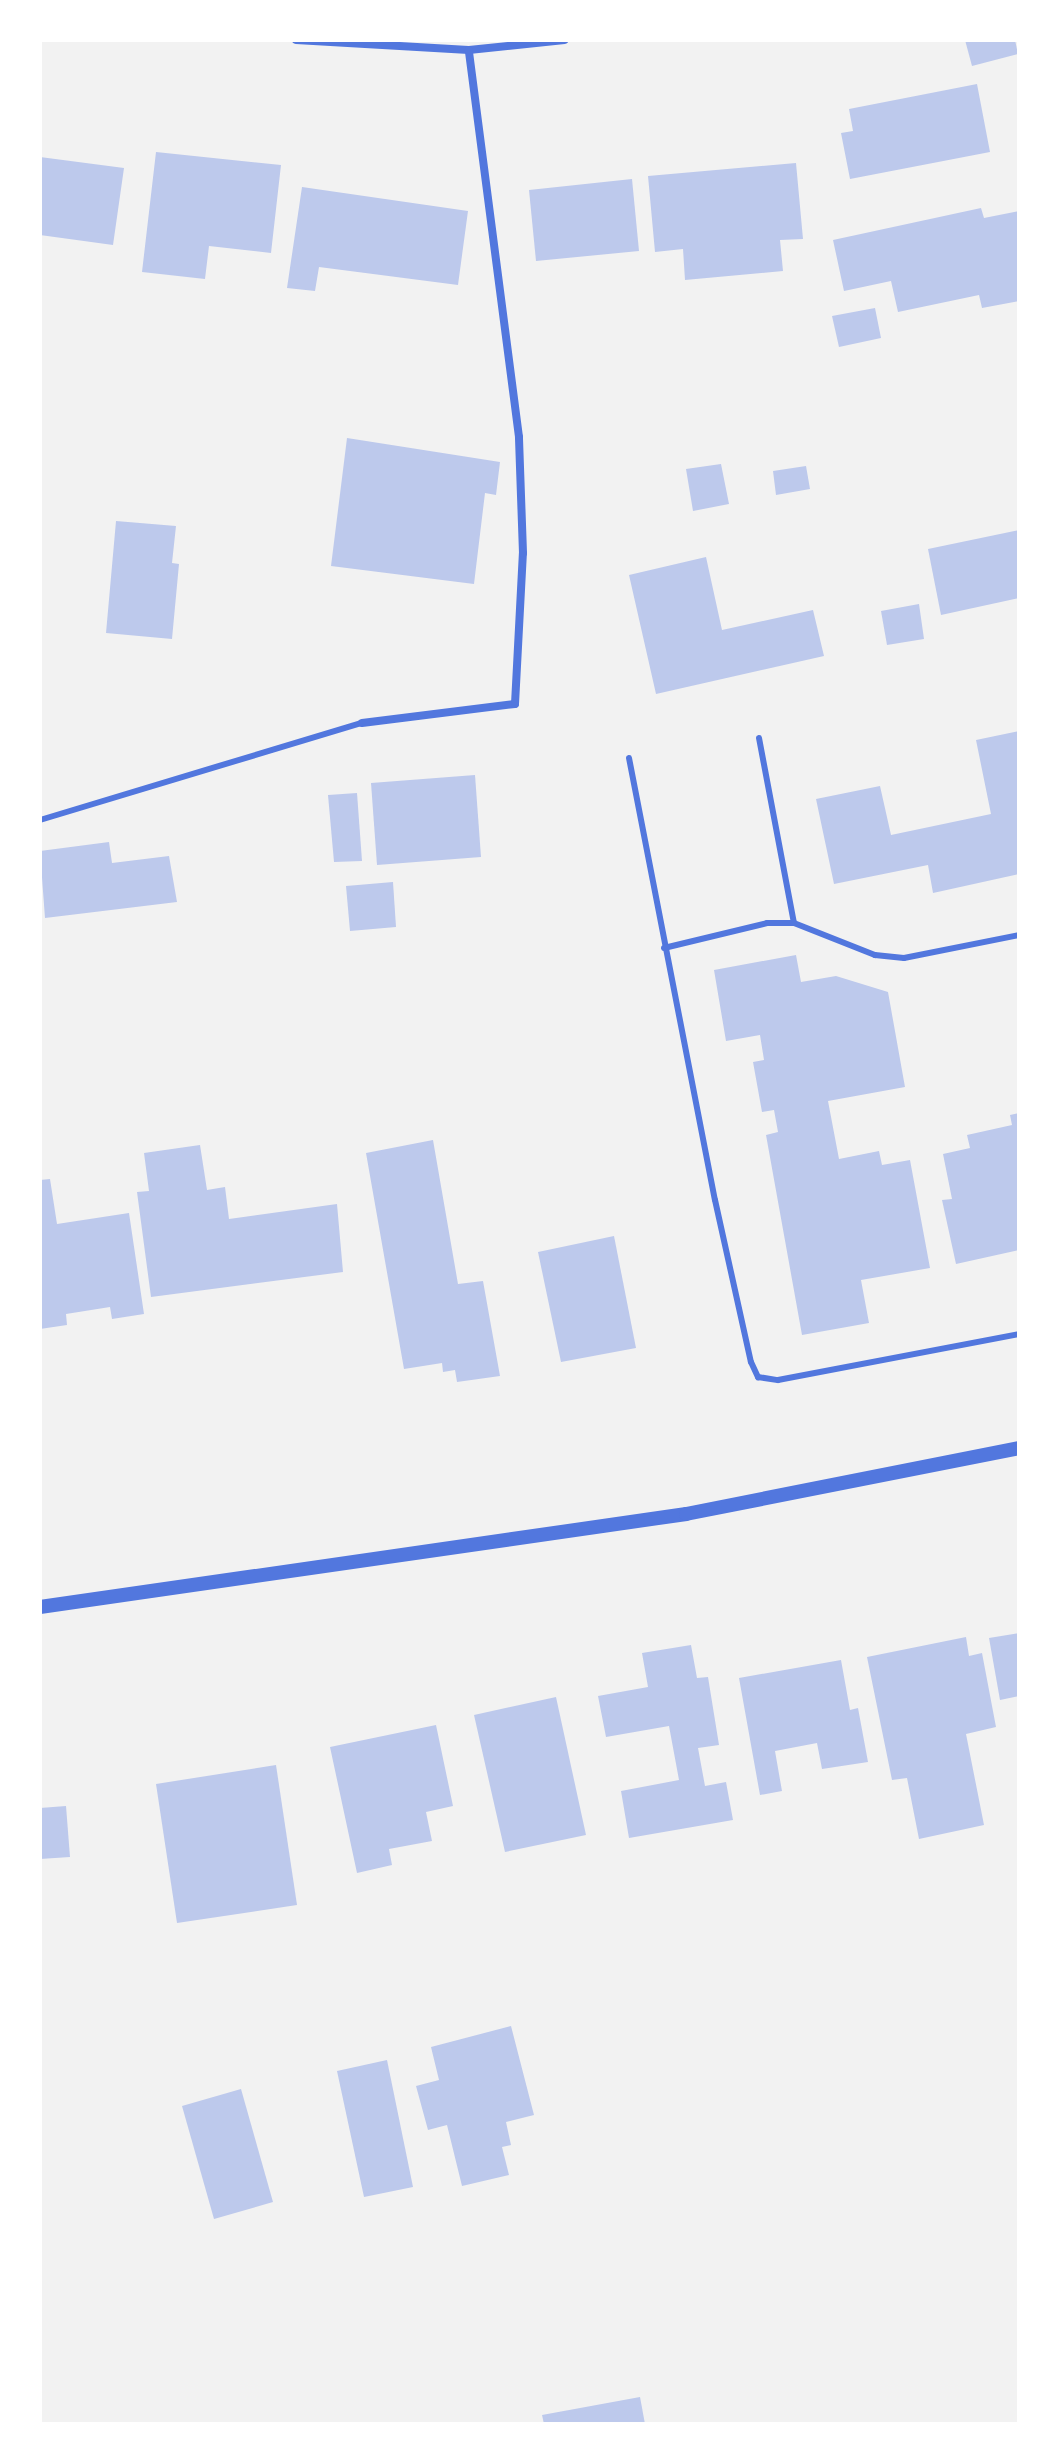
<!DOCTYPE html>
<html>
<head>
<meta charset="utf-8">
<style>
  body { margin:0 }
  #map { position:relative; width:1059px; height:2464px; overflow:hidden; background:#f2f2f2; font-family:"Exo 2",sans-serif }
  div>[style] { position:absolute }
  .building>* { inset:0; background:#bdc9ec }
  .service>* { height:6px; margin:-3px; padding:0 3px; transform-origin:3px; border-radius:3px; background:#5277de }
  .minor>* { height:8px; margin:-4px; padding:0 4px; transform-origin:4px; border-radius:4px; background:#5277de }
  .tertiary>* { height:14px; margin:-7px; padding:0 7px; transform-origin:7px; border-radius:7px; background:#5277de }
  span { translate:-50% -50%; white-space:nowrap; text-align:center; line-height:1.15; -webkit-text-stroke:8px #fff; paint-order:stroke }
  .frame { position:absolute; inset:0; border:42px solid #fff; pointer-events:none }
</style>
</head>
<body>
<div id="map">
  <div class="building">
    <div style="clip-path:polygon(965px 40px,1015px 40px,1018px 54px,972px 66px)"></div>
    <div style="clip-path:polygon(977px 84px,990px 152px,850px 179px,841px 133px,853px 131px,849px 109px)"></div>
    <div style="clip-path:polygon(156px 152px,281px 165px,271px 253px,209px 246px,205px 279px,142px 272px)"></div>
    <div style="clip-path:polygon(40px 157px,124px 168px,113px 245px,40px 235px)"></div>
    <div style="clip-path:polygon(796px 163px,803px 239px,780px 240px,783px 271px,685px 280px,683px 249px,655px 252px,648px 176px)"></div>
    <div style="clip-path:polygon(632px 179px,639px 251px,536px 261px,529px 190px)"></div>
    <div style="clip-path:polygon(302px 187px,468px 211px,458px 285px,319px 267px,315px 291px,287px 288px)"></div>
    <div style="clip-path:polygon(981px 208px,984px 218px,1019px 211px,1019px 301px,982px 308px,979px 295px,898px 312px,891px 281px,844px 291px,833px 240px)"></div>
    <div style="clip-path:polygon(875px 308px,881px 338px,839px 347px,832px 316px)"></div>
    <div style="clip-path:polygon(347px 438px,500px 462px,496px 495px,485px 493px,474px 584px,331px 566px)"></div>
    <div style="clip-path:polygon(721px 464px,729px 504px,693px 511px,686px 469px)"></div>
    <div style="clip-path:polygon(806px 466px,810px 489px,776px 495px,773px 471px)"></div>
    <div style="clip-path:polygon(116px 521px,176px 526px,172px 563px,179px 564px,172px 639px,106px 633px)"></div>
    <div style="clip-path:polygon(1019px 530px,1019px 598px,941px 615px,928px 549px)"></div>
    <div style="clip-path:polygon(706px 557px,722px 630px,813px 610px,824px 656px,656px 694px,629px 575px)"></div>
    <div style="clip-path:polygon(919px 604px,924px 639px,887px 645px,881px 611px)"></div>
    <div style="clip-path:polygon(1019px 731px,1019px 874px,933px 893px,928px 865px,834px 884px,816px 799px,880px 786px,891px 835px,991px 814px,976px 740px)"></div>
    <div style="clip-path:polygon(475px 775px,481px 857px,377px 865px,371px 783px)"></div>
    <div style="clip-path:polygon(357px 793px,362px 861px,334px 862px,328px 795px)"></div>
    <div style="clip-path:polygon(109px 842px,112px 863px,169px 856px,177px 902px,45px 918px,40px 851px)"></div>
    <div style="clip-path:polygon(393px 882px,396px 927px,350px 931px,346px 886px)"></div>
    <div style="clip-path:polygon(796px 955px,801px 982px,836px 976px,888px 992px,905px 1087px,828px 1101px,839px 1159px,879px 1151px,882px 1165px,910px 1160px,930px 1268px,861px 1280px,869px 1323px,802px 1335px,766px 1135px,778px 1132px,774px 1110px,762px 1112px,753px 1062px,764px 1060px,760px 1035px,726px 1041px,714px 970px)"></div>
    <div style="clip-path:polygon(1019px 1113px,1019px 1250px,956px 1264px,942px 1200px,952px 1199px,943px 1154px,970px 1148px,967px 1135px,1012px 1125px,1010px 1115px)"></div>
    <div style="clip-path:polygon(433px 1140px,458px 1284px,483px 1281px,500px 1376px,457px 1382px,455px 1370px,443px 1372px,442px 1363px,404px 1369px,366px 1153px)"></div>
    <div style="clip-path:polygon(200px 1145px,207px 1190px,225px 1187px,229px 1219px,337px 1204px,343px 1272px,151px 1297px,137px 1192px,149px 1191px,144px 1153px)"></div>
    <div style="clip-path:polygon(50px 1179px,57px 1224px,129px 1213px,144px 1314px,112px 1319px,110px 1307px,66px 1314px,67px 1325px,40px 1329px,40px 1180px)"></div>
    <div style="clip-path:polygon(614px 1236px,636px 1348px,561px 1362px,538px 1252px)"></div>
    <div style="clip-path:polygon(1019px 1633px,1019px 1696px,1000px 1700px,989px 1638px)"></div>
    <div style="clip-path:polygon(966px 1637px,969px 1656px,982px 1653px,996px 1727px,966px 1734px,984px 1825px,919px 1839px,907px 1778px,892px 1780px,867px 1657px)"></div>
    <div style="clip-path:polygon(691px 1645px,697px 1678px,708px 1677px,719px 1745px,698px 1748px,705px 1786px,726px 1782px,733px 1820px,629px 1838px,621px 1791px,679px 1780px,669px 1726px,606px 1737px,598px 1696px,648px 1687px,642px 1653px)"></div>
    <div style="clip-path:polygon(841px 1660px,850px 1710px,858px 1708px,868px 1762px,822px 1769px,817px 1743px,775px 1751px,782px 1791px,760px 1795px,739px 1678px)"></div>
    <div style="clip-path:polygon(556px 1697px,586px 1835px,505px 1852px,474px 1715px)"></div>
    <div style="clip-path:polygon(436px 1725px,453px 1806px,426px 1812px,432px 1841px,389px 1849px,392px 1865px,357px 1873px,330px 1747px)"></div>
    <div style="clip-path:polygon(276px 1765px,297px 1905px,177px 1923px,156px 1784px)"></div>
    <div style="clip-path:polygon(66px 1806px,70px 1857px,40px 1859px,40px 1808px)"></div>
    <div style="clip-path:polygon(511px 2026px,534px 2115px,506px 2122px,511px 2145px,502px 2147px,509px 2175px,462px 2186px,447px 2125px,428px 2130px,416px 2086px,439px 2080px,431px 2047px)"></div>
    <div style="clip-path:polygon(387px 2060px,413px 2187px,364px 2197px,337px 2071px)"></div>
    <div style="clip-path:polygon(241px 2089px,273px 2202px,214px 2219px,182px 2106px)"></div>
    <div style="clip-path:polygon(640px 2397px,645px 2424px,544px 2424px,542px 2415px)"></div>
  </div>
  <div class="service">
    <div style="left:759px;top:738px;width:188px;rotate:79.3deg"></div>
    <div style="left:629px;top:758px;width:450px;rotate:79deg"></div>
    <div style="left:715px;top:1200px;width:166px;rotate:77.5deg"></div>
    <div style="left:751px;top:1362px;width:17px;rotate:65deg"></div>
    <div style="left:758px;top:1377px;width:20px;rotate:9deg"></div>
    <div style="left:778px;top:1380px;width:245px;rotate:-10.8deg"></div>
    <div style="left:40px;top:820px;width:336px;rotate:-16.8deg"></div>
    <div style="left:664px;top:948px;width:106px;rotate:-13.6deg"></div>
    <div style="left:767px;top:923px;width:27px"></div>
    <div style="left:794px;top:923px;width:87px;rotate:21.6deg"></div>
    <div style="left:875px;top:955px;width:29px;rotate:6deg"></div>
    <div style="left:904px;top:958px;width:117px;rotate:-11.3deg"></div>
  </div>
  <div class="minor">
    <div style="left:296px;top:40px;width:173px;rotate:3.3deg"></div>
    <div style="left:469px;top:50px;width:96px;rotate:-6deg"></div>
    <div style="left:362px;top:723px;width:154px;rotate:-7.1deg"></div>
    <div style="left:515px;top:704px;width:151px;rotate:-87deg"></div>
    <div style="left:523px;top:553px;width:116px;rotate:-92deg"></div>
    <div style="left:519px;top:437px;width:390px;rotate:-97.4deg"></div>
  </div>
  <div class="tertiary">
    <div style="left:40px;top:1607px;width:653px;rotate:-8.19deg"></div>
    <div style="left:686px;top:1514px;width:339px;rotate:-11.2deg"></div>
  </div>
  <div class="frame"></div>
</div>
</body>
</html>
